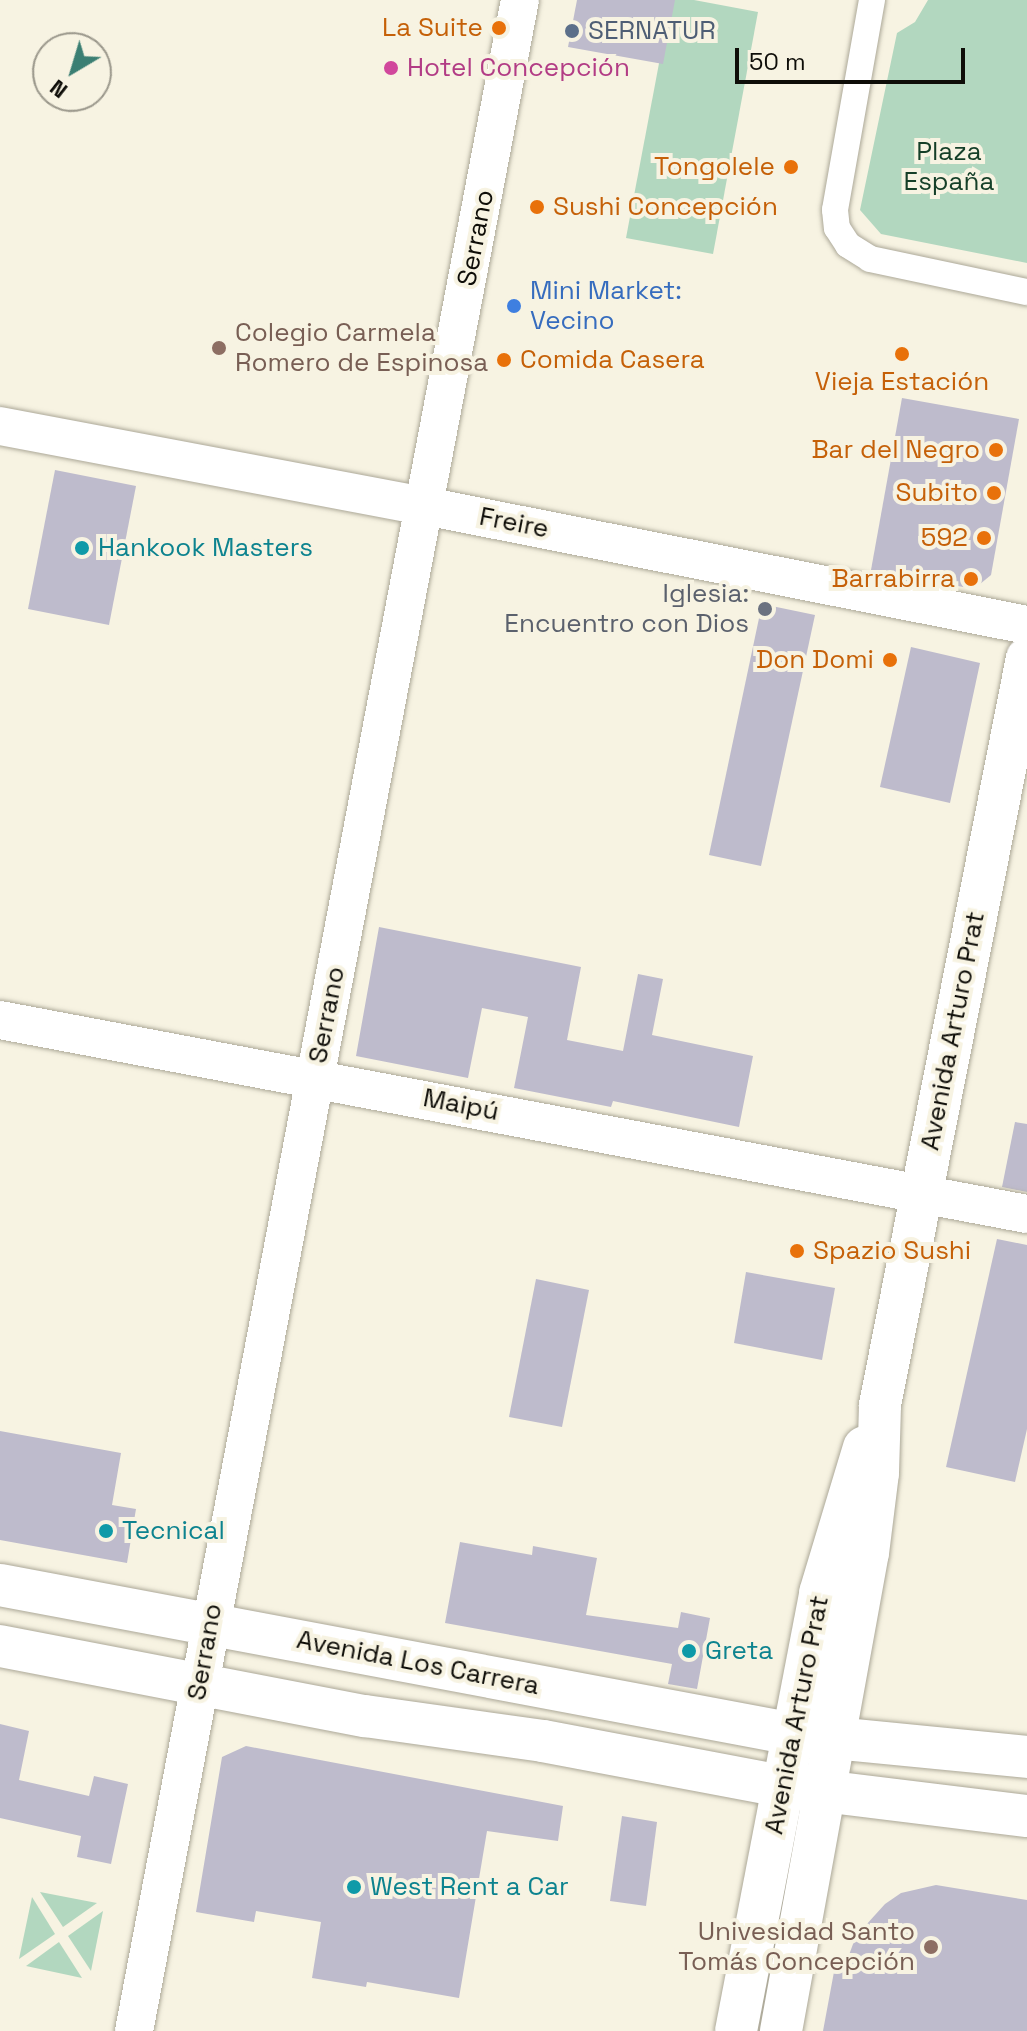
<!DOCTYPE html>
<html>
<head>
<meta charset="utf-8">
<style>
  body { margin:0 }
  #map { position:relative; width:1027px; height:2031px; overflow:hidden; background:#f7f3e2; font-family:"Space Grotesk",sans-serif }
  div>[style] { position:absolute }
  .green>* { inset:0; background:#b2d7bf }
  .building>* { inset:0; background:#bebbcc }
  .roads { filter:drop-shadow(0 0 2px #aca898) drop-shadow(0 0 2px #aca898) }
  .street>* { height:26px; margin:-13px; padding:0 13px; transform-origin:13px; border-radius:13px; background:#fff }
  .secondary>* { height:38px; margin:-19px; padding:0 19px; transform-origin:19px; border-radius:19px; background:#fff }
  .primary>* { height:42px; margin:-21px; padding:0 21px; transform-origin:21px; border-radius:21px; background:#fff }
  .dots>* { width:22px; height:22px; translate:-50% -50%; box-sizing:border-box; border:4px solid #f7f3e2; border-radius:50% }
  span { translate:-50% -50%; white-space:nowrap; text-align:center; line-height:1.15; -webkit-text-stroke:8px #f7f3e2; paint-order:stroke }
  .food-label { font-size:26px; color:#c56008 }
  .right { translate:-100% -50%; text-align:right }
  .left { translate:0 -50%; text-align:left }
  .service-label { font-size:26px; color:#4e5e75 }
  .hotel-label { font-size:26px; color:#b23c85 }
  .park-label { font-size:26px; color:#153f28 }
  .street-label { font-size:26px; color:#0e0d08 }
  .shop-label { font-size:26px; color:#366cbe }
  .education-label { font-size:26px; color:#785e54 }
  .culture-label { font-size:26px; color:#0d838f }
  .worship-label { font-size:26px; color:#5b616d }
  .north { position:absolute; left:32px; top:32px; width:80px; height:80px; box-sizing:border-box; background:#f7f3e2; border:2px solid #9a978b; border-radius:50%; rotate:218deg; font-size:22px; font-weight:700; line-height:32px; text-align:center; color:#0e0d08 }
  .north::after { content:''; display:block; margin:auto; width:28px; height:36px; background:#3b7f73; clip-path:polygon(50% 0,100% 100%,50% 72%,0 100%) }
  .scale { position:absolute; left:735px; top:48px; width:230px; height:36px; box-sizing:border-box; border:4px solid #0e0d08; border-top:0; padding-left:10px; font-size:24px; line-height:28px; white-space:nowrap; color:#0e0d08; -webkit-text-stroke:6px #f7f3e2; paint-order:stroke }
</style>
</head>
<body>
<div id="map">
  <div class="green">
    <div style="clip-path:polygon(671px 0,694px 0,758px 12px,713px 254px,626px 238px)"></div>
    <div style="clip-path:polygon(928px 0,1027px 0,1027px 263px,881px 234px,860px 210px,897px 33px,915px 22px)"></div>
    <div style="clip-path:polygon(40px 1892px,97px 1903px,63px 1927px)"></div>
    <div style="clip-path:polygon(32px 1897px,55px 1934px,19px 1959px)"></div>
    <div style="clip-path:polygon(103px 1911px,91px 1971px,68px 1936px)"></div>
    <div style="clip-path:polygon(59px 1942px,82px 1978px,26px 1966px)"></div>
  </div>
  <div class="building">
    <div style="clip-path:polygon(577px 0,675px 0,663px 64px,568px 47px)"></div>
    <div style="clip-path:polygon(902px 398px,1019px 419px,991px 575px,974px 589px,871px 570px)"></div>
    <div style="clip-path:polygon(55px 470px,136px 486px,109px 625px,28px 609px)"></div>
    <div style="clip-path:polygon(762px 604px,815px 615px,761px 866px,709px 855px)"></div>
    <div style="clip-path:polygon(911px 647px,980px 663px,950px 803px,880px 787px)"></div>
    <div style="clip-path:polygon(379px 927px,581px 967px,567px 1040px,623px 1051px,638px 974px,663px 979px,652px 1035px,753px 1056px,739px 1127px,613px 1101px,611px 1107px,514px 1088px,528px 1017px,482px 1008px,468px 1078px,356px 1056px)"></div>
    <div style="clip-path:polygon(1015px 1122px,1027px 1124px,1027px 1192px,1002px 1187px)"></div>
    <div style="clip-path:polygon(997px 1239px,1027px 1245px,1027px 1429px,1015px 1482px,946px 1467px)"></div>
    <div style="clip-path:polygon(746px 1272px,835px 1288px,822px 1360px,734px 1343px)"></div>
    <div style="clip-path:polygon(536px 1279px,589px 1290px,562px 1427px,509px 1417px)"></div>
    <div style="clip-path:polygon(0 1431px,121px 1453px,112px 1505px,136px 1509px,127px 1563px,0 1540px)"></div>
    <div style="clip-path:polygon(460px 1542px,532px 1555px,533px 1546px,597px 1558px,586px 1615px,678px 1628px,681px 1612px,710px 1618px,697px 1689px,668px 1684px,672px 1664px,445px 1623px)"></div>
    <div style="clip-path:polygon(0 1724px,29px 1731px,19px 1780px,89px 1796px,94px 1776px,128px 1784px,111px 1864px,77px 1857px,81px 1836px,0 1818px)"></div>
    <div style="clip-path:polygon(246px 1746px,563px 1806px,558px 1841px,487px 1831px,459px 1998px,367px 1982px,366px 1987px,312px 1978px,321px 1922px,256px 1911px,254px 1922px,196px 1912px,222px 1757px)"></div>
    <div style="clip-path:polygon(622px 1816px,657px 1822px,646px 1906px,610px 1901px)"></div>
    <div style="clip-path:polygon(936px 1885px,1027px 1900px,1027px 2031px,823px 2031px,836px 1961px,846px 1963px,856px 1936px,885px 1904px,901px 1893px)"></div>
  </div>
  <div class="roads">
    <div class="street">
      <div style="left:872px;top:0;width:213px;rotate:100deg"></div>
      <div style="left:835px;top:210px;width:18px;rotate:84deg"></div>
      <div style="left:837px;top:228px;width:20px;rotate:57deg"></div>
      <div style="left:848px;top:245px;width:26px;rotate:32deg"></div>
      <div style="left:870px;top:259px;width:160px;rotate:11.9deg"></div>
    </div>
    <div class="secondary">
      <div style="left:0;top:426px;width:432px;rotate:10.7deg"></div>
      <div style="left:425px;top:506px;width:614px;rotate:11.18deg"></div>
      <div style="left:0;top:1020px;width:1045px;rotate:10.7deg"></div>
      <div style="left:134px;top:2031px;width:2067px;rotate:-79.24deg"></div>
    </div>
    <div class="primary">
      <div style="left:0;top:1585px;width:807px;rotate:10.64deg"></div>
      <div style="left:793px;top:1734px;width:235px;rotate:5.6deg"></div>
      <div style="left:0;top:1646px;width:372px;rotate:10.9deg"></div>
      <div style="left:365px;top:1716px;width:180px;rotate:8deg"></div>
      <div style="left:543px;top:1741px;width:243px;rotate:10.7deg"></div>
      <div style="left:782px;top:1786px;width:247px;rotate:7deg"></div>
      <div style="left:736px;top:2031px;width:446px;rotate:-79.1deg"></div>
      <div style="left:820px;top:1593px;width:152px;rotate:-73.2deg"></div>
      <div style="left:781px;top:2031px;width:486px;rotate:-79.7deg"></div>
      <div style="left:868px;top:1553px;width:81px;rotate:-82.9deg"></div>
      <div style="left:878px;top:1473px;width:68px;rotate:-88.3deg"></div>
      <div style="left:880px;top:1405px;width:761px;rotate:-78.87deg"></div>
    </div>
  </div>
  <div class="dots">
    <div style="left:499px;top:28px;background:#e8710a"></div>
    <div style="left:572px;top:31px;background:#5c6f8a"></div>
    <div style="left:391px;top:68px;background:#d1479c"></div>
    <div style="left:791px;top:167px;background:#e8710a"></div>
    <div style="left:537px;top:207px;background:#e8710a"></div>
    <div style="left:514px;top:306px;background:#3f7fe0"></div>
    <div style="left:219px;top:348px;background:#8d6e63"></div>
    <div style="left:902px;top:354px;background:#e8710a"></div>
    <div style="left:504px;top:360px;background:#e8710a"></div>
    <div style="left:996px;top:450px;background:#e8710a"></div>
    <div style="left:994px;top:493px;background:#e8710a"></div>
    <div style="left:984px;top:538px;background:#e8710a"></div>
    <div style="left:82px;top:548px;background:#0f9aa8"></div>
    <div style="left:971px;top:579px;background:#e8710a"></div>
    <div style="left:765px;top:609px;background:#6b7280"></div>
    <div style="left:890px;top:660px;background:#e8710a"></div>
    <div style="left:797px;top:1251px;background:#e8710a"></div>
    <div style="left:106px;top:1531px;background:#0f9aa8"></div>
    <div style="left:689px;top:1651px;background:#0f9aa8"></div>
    <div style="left:354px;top:1887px;background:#0f9aa8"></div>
    <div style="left:931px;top:1947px;background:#8d6e63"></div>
  </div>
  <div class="food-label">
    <span class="right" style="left:483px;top:28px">La Suite</span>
    <span class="right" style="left:775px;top:167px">Tongolele</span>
    <span class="left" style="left:553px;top:207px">Sushi Concepción</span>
    <span class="left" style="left:520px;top:360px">Comida Casera</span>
    <span style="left:902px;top:382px">Vieja Estación</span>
    <span class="right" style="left:980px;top:450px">Bar del Negro</span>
    <span class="right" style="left:978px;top:493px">Subito</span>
    <span class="right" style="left:968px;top:538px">592</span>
    <span class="right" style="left:955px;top:579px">Barrabirra</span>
    <span class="right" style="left:874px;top:660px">Don Domi</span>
    <span class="left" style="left:813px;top:1251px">Spazio Sushi</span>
  </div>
  <div class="service-label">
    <span class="left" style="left:588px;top:31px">SERNATUR</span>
  </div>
  <div class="hotel-label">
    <span class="left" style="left:407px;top:68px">Hotel Concepción</span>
  </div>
  <div class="park-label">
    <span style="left:949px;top:167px">Plaza<br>España</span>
  </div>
  <div class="street-label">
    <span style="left:476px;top:238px;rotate:-79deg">Serrano</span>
    <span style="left:514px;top:523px;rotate:11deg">Freire</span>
    <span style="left:327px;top:1015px;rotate:-79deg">Serrano</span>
    <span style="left:953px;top:1031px;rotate:-79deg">Avenida Arturo Prat</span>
    <span style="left:461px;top:1105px;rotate:11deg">Maipú</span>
    <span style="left:205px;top:1652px;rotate:-80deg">Serrano</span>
    <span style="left:418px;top:1663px;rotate:11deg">Avenida Los Carrera</span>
    <span style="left:797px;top:1715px;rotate:-79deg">Avenida Arturo Prat</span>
  </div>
  <div class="shop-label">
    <span class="left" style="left:530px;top:306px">Mini Market:<br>Vecino</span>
  </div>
  <div class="education-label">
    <span class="left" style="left:235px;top:348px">Colegio Carmela<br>Romero de Espinosa</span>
    <span class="right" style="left:915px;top:1947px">Univesidad Santo<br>Tomás Concepción</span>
  </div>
  <div class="culture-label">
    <span class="left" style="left:98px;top:548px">Hankook Masters</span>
    <span class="left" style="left:122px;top:1531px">Tecnical</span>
    <span class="left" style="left:705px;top:1651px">Greta</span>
    <span class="left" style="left:370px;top:1887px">West Rent a Car</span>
  </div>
  <div class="worship-label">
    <span class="right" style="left:749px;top:609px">Iglesia:<br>Encuentro con Dios</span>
  </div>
  <div class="north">N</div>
  <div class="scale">50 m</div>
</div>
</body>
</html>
